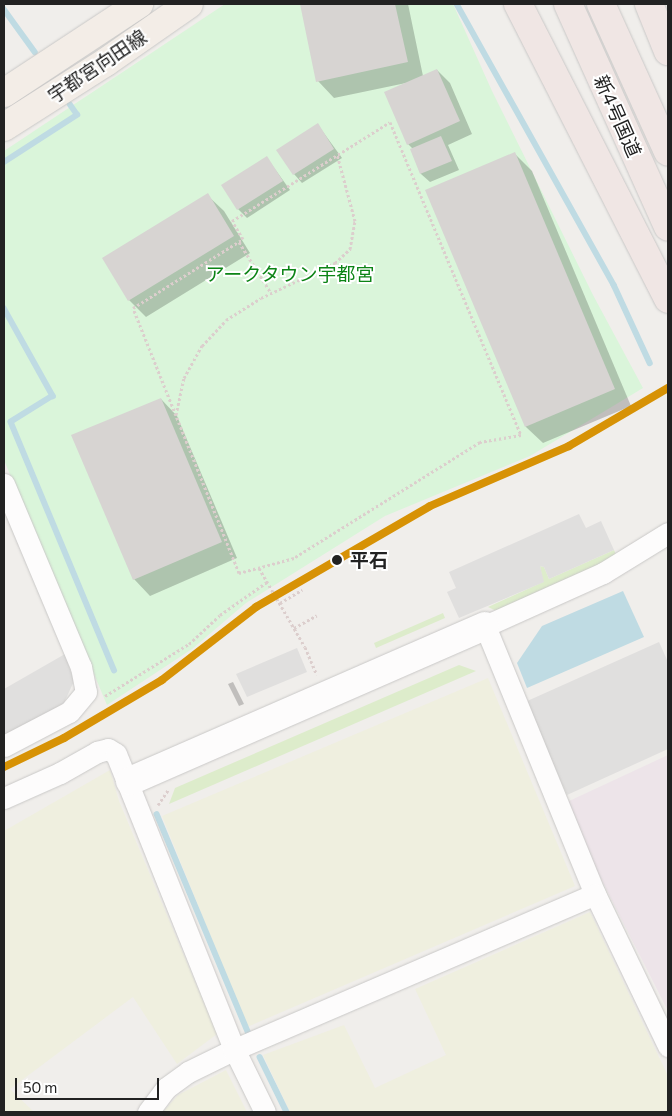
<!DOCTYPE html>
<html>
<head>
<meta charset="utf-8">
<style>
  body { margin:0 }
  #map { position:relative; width:672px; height:1116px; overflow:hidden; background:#f0eeeb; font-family:Commissioner,"Noto Sans JP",sans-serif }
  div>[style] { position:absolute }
  .industrial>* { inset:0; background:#ede4e9 }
  .farmland>* { inset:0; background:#efefdf }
  .grass>* { inset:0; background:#ddeccb }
  .park>* { inset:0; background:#daf5da }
  .parking>* { inset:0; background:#e0dfde }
  .water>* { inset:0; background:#bfdbe3 }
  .shadow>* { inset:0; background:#0003 }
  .stream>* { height:5.5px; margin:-2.75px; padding:0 2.75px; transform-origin:2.75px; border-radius:2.75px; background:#bfdbe3 }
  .building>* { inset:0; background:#d7d4d2 }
  .path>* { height:3px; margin-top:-1.5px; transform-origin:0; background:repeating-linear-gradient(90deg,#dccecd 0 2.5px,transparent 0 5px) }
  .roads { filter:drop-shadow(0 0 1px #c9c8c7) drop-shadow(0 0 1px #c9c8c7) }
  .minor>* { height:21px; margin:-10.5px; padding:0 10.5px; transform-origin:10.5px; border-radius:10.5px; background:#fdfcfc }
  .tertiary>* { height:28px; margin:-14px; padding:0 14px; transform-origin:14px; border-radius:14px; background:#fdfcfc }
  .primary>* { height:28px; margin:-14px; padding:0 14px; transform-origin:14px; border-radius:14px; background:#f3ede7 }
  .trunk>* { height:28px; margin:-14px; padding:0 14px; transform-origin:14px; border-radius:14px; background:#f0e6e4 }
  .tram-1>* { height:8px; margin:-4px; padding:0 4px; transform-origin:4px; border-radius:4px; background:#d79205 }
  .dots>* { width:14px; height:14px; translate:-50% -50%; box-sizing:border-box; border:2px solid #fff; border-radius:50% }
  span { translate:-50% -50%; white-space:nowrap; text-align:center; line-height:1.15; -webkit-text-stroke:4px #fff; paint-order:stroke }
  .street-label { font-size:19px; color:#222 }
  .park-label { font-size:19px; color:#0c8416 }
  .stop-label { font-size:19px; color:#222; font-weight:700 }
  .left { translate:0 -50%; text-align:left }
  .frame { position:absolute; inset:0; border:5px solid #222; pointer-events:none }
  .scale { position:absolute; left:15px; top:1078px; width:144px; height:22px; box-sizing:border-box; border:2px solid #222; border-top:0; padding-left:6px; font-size:15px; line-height:18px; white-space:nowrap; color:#222; -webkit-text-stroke:4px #fff; paint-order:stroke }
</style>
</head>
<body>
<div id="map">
  <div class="industrial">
    <div style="clip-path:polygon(668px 755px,668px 1011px,597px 871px,567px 802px)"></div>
  </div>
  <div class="farmland">
    <div style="clip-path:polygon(488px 678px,575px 886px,247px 1027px,162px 816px)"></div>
    <div style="clip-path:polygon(110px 770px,119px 801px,217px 1034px,177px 1064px,133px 997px,10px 1089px,34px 1112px,4px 1112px,4px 831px)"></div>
    <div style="clip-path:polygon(590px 912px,668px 1076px,668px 1112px,290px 1112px,263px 1055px,344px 1025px,375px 1088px,446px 1055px,415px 989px)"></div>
    <div style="clip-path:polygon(226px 1070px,247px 1112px,163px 1112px,178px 1095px)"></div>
  </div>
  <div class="grass">
    <div style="clip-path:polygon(614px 550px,618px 559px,501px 613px,488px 607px,543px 582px,540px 566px,544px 567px,549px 579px)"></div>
    <div style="clip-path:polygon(443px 613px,445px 618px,376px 648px,374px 643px)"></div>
    <div style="clip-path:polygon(459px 665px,476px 671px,169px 804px,175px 788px)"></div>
  </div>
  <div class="park">
    <div style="clip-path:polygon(225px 4px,453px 4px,492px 91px,593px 295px,643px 388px,530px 456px,385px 516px,246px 603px,192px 649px,107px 705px,4px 460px,4px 151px)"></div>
  </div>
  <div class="parking">
    <div style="clip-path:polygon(579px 514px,586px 528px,601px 521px,614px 550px,549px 579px,544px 567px,540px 566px,544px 582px,459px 618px,447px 592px,456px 588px,449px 572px)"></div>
    <div style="clip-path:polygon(659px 642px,668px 662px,668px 749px,567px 795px,525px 702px)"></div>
    <div style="clip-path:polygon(297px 648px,307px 672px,247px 697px,236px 674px)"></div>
    <div style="clip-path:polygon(65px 654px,74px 681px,64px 703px,4px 738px,4px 689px)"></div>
  </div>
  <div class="water">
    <div style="clip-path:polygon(623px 591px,644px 637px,527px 688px,517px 663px,542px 626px)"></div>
  </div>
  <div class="shadow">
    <div style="clip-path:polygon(301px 4px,408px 4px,423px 76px,437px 70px,450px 83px,472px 134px,448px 145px,459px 170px,430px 182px,421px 174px,413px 149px,408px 144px,406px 83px,334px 98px,318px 81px)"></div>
    <div style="clip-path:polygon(318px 125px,342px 158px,302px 183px,294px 174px)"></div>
    <div style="clip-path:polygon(515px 154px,532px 171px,631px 406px,543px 443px,526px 427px,427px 191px)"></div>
    <div style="clip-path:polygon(267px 158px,290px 190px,247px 218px,238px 209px)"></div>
    <div style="clip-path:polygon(207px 195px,224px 211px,250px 253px,146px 317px,129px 300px,104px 259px)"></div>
    <div style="clip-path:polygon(161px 399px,177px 416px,237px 558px,150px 596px,134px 579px)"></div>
    <div style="clip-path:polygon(233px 682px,244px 704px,239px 706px,228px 684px)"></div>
  </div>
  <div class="stream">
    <div style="left:457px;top:4px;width:322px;rotate:60.8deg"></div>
    <div style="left:614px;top:285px;width:86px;rotate:65.2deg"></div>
    <div style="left:4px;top:9px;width:53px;rotate:54.2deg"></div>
    <div style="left:4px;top:162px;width:87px;rotate:-32.8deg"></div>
    <div style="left:77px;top:115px;width:12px;rotate:-125deg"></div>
    <div style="left:4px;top:308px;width:101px;rotate:60.9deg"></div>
    <div style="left:53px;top:396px;width:49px;rotate:148.2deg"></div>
    <div style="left:11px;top:422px;width:269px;rotate:67.4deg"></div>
    <div style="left:157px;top:814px;width:238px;rotate:67.3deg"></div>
    <div style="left:260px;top:1057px;width:61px;rotate:63.9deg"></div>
  </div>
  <div class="building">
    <div style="clip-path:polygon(300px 4px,395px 4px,408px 62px,316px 82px)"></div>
    <div style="clip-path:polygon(437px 69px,460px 121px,407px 145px,384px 92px)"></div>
    <div style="clip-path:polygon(318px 123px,334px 149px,293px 175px,276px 150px)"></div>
    <div style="clip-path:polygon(441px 136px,452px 161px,420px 174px,410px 149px)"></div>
    <div style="clip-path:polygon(515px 152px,615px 389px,525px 427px,425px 190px)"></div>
    <div style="clip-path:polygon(267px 156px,283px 181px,237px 210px,221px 185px)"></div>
    <div style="clip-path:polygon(208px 193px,234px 236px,128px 301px,102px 258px)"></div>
    <div style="clip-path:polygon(161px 398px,222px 542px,133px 580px,71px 435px)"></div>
  </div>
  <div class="path">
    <div style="left:390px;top:122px;width:339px;rotate:67.3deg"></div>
    <div style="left:521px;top:435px;width:42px;rotate:170.3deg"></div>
    <div style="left:480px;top:442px;width:219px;rotate:148.1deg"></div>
    <div style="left:294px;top:558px;width:57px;rotate:164.7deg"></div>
    <div style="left:239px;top:573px;width:285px;rotate:-111.8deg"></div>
    <div style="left:133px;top:308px;width:130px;rotate:-32.1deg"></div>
    <div style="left:243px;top:239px;width:21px;rotate:-121deg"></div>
    <div style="left:232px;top:221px;width:186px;rotate:-32.1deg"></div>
    <div style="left:239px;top:242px;width:60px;rotate:57.9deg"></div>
    <div style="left:176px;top:415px;width:38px;rotate:-78deg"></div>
    <div style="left:184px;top:378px;width:37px;rotate:-61deg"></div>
    <div style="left:202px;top:346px;width:35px;rotate:-47deg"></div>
    <div style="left:226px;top:320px;width:41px;rotate:-32.2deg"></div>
    <div style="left:261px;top:298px;width:82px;rotate:-25.3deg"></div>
    <div style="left:335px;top:263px;width:21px;rotate:-43deg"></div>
    <div style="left:350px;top:249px;width:28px;rotate:-80deg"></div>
    <div style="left:355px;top:221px;width:69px;rotate:-105deg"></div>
    <div style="left:259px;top:568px;width:91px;rotate:59.8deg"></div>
    <div style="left:305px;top:647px;width:30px;rotate:67deg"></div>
    <div style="left:280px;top:603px;width:26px;rotate:-31deg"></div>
    <div style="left:294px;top:628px;width:26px;rotate:-29deg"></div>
    <div style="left:105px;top:696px;width:99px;rotate:-31.8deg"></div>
    <div style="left:189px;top:644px;width:42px;rotate:-43.1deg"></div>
    <div style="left:220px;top:615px;width:57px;rotate:-35.1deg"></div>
    <div style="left:158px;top:805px;width:18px;rotate:-56deg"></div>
  </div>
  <div class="roads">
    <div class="minor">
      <div style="left:4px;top:484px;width:199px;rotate:67.2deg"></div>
      <div style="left:81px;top:667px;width:25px;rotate:79deg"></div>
      <div style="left:86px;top:692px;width:26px;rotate:130deg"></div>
      <div style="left:69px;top:712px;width:73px;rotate:152.4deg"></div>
      <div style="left:668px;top:533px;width:76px;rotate:148.4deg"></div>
      <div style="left:603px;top:573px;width:129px;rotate:155.8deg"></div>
      <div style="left:485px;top:626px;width:290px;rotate:67.7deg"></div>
      <div style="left:595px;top:894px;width:169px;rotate:64.3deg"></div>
      <div style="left:4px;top:798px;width:61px;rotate:-24.1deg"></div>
      <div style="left:60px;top:773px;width:43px;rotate:-29.6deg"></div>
      <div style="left:97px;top:752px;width:11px;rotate:-15deg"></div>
      <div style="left:108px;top:749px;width:9px;rotate:32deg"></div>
      <div style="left:116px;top:754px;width:318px;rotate:68.2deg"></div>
      <div style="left:234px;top:1049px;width:70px;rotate:63.8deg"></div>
      <div style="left:148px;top:1112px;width:30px;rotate:-53deg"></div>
      <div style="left:166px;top:1088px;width:27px;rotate:-36deg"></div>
      <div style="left:188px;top:1072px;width:50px;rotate:-26.1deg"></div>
      <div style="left:233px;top:1050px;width:394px;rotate:-23.3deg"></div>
    </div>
    <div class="tertiary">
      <div style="left:130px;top:781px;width:387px;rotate:-23.6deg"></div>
    </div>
    <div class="primary">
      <div style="left:4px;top:93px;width:162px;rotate:-33.4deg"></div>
      <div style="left:4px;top:127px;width:121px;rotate:-32.5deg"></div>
      <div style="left:106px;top:62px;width:101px;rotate:-34.9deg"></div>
    </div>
    <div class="trunk">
      <div style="left:518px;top:4px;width:331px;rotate:63deg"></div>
      <div style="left:568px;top:4px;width:244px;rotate:65.8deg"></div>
      <div style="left:601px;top:4px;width:162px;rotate:65.6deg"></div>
      <div style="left:649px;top:4px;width:51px;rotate:68deg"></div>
    </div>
  </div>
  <div class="tram-1">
    <div style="left:4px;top:767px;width:67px;rotate:-25.8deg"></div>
    <div style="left:64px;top:738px;width:114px;rotate:-30.6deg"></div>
    <div style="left:162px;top:680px;width:119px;rotate:-37.8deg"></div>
    <div style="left:256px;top:607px;width:201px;rotate:-30.1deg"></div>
    <div style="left:430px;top:506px;width:151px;rotate:-23.3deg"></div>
    <div style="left:569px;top:446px;width:115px;rotate:-30.4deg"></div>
  </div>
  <div class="dots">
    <div style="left:337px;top:560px;background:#222"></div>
  </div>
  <div class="street-label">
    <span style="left:97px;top:66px;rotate:-34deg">宇都宮向田線</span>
    <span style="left:618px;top:116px;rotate:66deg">新4号国道</span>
  </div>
  <div class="park-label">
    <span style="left:290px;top:274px">アークタウン宇都宮</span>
  </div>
  <div class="stop-label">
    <span class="left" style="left:350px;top:560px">平石</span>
  </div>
  <div class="frame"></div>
  <div class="scale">50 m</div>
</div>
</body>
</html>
